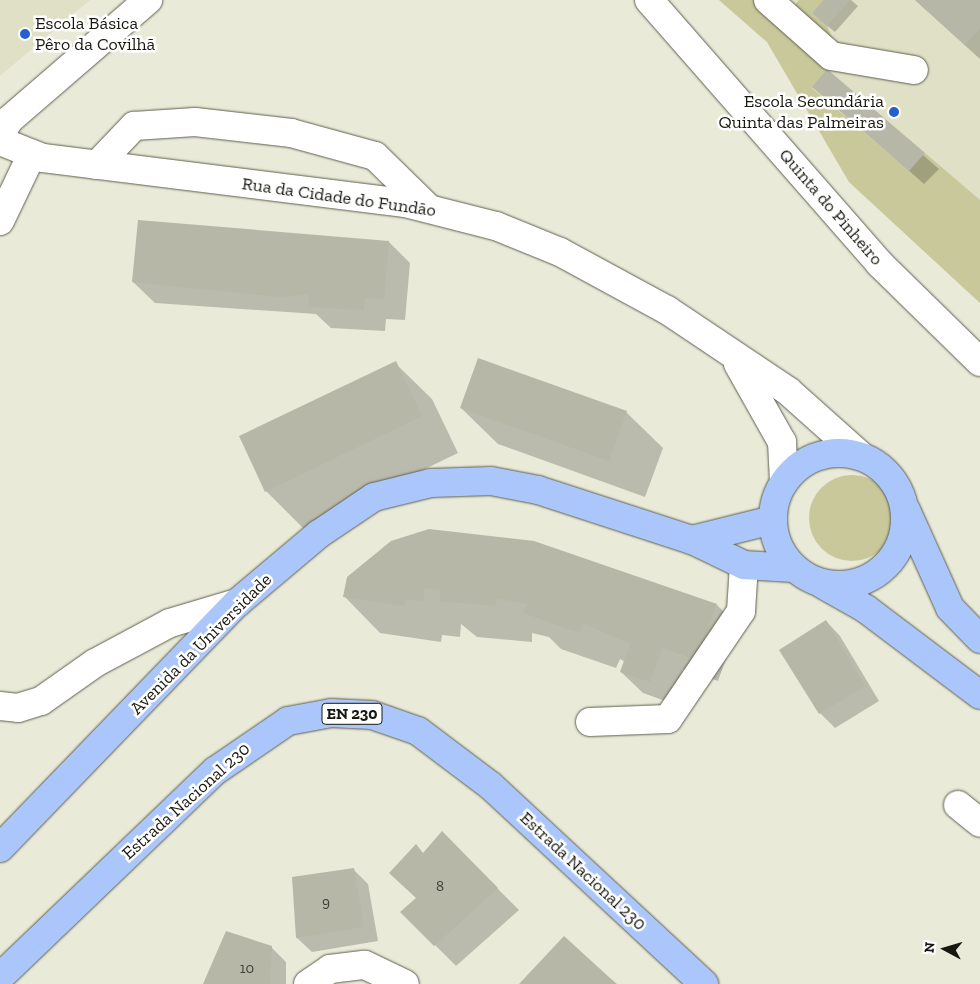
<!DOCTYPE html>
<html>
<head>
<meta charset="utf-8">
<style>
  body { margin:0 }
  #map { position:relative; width:980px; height:984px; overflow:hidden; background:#e9ead8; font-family:"Zilla Slab",serif }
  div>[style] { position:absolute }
  .built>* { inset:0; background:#dfe0c6 }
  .green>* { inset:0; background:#c8c89b }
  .round { border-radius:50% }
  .shadow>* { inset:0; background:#0003 }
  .building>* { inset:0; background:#b6b7a6 }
  .roads { filter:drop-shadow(0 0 1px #5f5f50) drop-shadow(0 0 1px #5f5f50) }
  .minor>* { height:28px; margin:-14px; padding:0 14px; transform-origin:14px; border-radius:14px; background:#fff }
  .major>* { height:28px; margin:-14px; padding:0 14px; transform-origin:14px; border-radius:14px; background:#aac6fa }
  .major>.ring { margin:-14px; padding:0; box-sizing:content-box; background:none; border:28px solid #aac6fa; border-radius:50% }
  .dots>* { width:14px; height:14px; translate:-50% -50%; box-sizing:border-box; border:2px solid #fff; border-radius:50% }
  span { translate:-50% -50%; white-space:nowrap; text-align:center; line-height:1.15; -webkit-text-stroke:5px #fff; paint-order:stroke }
  .number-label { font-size:15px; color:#404036 }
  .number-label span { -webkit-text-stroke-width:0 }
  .shield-label span { padding:1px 4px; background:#fff; border:1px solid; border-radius:4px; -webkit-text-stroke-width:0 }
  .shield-label { font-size:16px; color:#181811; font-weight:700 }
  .poi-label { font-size:18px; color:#181811 }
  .left { translate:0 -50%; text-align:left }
  .right { translate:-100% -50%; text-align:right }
  .street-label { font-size:18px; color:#181811 }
  .north { position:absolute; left:920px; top:924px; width:50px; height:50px; -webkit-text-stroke:4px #fff; paint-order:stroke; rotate:276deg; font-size:14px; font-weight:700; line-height:20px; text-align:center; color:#181811 }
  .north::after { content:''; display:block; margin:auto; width:18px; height:22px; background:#181811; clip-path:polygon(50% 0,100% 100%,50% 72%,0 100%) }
</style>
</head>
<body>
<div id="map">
  <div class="built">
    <div style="clip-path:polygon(0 0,90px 0,0 76px)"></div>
    <div style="clip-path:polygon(719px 0,980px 0,980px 303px,849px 182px,767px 42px)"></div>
  </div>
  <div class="green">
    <div style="clip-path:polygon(719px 0,754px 0,827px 69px,812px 88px,908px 170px,925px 153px,980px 200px,980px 303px,849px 182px,767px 42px)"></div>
    <div style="clip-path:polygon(799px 0,823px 0,812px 13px,827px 26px,835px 44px,793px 7px)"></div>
    <div class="round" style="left:809px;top:475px;width:86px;height:86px"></div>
  </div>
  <div class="shadow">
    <div style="clip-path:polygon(825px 0,851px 0,858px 6px,835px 32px,820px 20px)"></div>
    <div style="clip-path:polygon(915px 0,980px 0,980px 59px)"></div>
    <div style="clip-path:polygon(827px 71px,939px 169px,924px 184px,814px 87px)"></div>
    <div style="clip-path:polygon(389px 242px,410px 263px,405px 320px,386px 319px,385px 331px,331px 328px,316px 314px,155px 303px,133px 282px)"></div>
    <div style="clip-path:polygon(395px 363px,432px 399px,458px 453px,303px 528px,266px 491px)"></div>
    <div style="clip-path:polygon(461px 408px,626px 412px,663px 448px,645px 497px,498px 444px)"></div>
    <div style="clip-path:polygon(348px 578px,717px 605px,738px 626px,718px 681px,683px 669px,671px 703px,643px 693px,621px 672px,625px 662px,620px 659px,616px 668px,561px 649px,549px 637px,532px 633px,532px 642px,477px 637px,461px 624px,460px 637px,442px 635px,441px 642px,380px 633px,344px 596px)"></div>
    <div style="clip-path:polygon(826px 621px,840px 636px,879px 701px,835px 728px,820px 713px)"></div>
    <div style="clip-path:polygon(442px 833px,519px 910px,456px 966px,402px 912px,418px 899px,424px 854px)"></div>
    <div style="clip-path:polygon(353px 869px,368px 884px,378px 941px,312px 952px,297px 938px,294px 879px)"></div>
    <div style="clip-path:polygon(271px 947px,286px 962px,286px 984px,205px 984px)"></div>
  </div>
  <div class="building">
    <div style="clip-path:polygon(823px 0,850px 0,827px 26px,812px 13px)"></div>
    <div style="clip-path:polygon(915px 0,980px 0,980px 29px,965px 45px)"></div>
    <div style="clip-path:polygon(827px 69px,925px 153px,909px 171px,812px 87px)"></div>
    <div style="clip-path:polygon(138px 220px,389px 241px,384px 299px,365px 298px,364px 310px,308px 307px,309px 294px,280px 297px,132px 282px)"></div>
    <div style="clip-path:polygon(478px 358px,627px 411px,609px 461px,460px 408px)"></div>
    <div style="clip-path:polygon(396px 361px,422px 416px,265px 492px,239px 436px)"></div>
    <div style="clip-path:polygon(429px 529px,534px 541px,717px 604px,697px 660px,662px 648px,650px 682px,620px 672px,630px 644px,583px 623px,580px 633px,523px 613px,528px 604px,496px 598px,496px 606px,439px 601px,441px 590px,425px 588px,423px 601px,406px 599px,404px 606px,343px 597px,347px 577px,391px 541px)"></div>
    <div style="clip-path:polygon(826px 620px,865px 686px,819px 714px,779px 650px)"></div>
    <div style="clip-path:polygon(442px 831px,498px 888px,434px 946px,400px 912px,416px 898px,389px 873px,416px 844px,423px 853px)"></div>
    <div style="clip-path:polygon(354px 868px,364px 927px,296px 938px,292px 877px)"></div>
    <div style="clip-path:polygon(226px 931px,272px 946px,270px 984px,203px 984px)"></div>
    <div style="clip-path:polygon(564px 936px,610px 978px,617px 984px,519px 984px)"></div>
  </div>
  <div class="roads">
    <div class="minor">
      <div style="left:649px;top:0;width:351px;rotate:48.8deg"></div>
      <div style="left:880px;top:264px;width:140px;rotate:44.4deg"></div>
      <div style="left:768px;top:0;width:84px;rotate:41.6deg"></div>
      <div style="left:831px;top:56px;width:84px;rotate:9.6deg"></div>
      <div style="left:0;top:136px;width:18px;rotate:-61deg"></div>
      <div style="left:9px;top:120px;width:184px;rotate:-40.8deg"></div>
      <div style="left:0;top:141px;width:46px;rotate:21.6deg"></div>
      <div style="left:43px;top:158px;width:365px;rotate:7.1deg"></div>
      <div style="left:405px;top:203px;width:94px;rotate:14.2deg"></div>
      <div style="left:496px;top:226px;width:69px;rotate:22.1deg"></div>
      <div style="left:560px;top:252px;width:122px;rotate:28.5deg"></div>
      <div style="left:667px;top:310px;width:146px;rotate:33.8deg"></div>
      <div style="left:788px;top:391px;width:98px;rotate:41.7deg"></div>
      <div style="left:97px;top:165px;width:54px;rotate:-46.5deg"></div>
      <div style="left:134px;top:126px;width:61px;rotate:-3.8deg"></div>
      <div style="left:195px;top:122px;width:97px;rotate:6.5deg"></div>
      <div style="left:291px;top:133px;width:87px;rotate:15.3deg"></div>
      <div style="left:375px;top:156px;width:73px;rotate:44.4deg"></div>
      <div style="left:0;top:221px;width:74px;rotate:-64.5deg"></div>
      <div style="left:738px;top:364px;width:90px;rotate:60.6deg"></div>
      <div style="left:782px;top:442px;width:40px;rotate:87.1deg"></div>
      <div style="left:0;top:706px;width:18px;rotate:6deg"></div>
      <div style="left:18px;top:708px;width:24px;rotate:-17deg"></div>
      <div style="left:41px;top:701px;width:66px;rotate:-35.1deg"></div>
      <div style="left:95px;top:663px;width:85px;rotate:-28.1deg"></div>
      <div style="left:170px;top:623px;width:70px;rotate:-16.6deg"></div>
      <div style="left:590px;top:722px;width:78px;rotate:-2.2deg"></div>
      <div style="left:668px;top:719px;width:130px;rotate:-55.9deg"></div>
      <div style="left:741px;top:611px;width:46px;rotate:-86.3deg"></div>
      <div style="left:958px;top:805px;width:28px;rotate:39deg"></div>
      <div style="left:308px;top:984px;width:27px;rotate:-34deg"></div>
      <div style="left:330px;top:969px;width:35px;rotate:-7deg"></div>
      <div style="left:365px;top:965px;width:44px;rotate:25.4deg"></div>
    </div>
    <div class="major">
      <div class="ring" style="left:773px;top:453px;width:104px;height:104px"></div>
      <div style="left:906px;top:510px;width:107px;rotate:65.8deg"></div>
      <div style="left:950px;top:608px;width:43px;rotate:45.9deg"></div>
      <div style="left:692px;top:540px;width:83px;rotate:-13.9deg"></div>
      <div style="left:822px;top:584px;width:51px;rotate:29.6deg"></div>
      <div style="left:866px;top:609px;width:143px;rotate:37deg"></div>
      <div style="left:0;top:848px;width:341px;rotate:-46deg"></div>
      <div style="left:237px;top:603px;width:107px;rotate:-40.1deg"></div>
      <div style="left:319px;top:534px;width:66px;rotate:-33.9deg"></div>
      <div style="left:374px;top:497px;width:59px;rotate:-13.8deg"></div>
      <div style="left:431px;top:483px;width:60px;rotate:-1.9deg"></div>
      <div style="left:491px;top:481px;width:48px;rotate:10.8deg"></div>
      <div style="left:538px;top:490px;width:162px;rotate:18deg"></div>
      <div style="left:692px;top:540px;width:58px;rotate:25.7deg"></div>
      <div style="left:744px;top:565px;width:49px;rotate:3.5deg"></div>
      <div style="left:0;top:977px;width:298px;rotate:-43.8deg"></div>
      <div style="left:215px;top:771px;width:88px;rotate:-34.4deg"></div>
      <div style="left:288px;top:721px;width:44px;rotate:-10.5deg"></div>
      <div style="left:331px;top:713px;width:41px;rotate:2.8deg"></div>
      <div style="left:372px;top:715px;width:49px;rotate:19.2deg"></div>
      <div style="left:418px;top:731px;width:91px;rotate:37deg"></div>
      <div style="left:491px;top:786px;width:291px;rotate:42.9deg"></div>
    </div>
  </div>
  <div class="dots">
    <div style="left:25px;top:34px;background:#255fcc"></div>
    <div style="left:894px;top:112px;background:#255fcc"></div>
  </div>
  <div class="number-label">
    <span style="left:440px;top:887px">8</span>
    <span style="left:326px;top:903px">9</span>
    <span style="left:247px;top:969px">10</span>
  </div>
  <div class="shield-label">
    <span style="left:352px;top:714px">EN 230</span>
  </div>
  <div class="poi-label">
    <span class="left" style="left:35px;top:34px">Escola Básica<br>Pêro da Covilhã</span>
    <span class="right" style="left:884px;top:112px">Escola Secundária<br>Quinta das Palmeiras</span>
  </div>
  <div class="street-label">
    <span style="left:339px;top:197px;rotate:8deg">Rua da Cidade do Fundão</span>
    <span style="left:831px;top:207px;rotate:49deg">Quinta do Pinheiro</span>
    <span style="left:201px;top:644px;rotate:-45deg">Avenida da Universidade</span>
    <span style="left:186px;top:801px;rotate:-42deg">Estrada Nacional 230</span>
    <span style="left:583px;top:871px;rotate:43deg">Estrada Nacional 230</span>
  </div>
  <div class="north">N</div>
</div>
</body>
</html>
